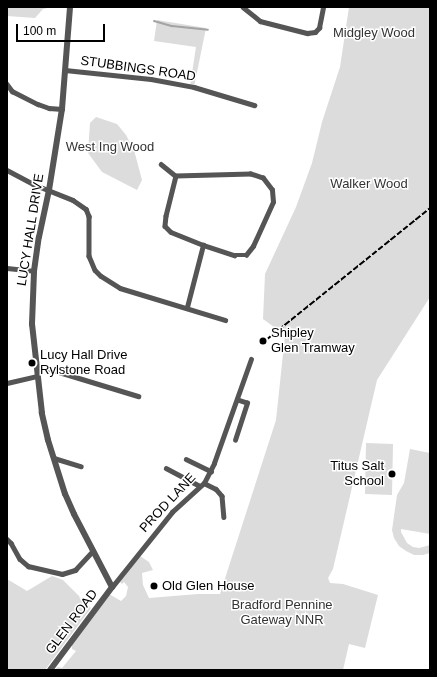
<!DOCTYPE html>
<html>
<head>
<meta charset="utf-8">
<style>
  body { margin:0 }
  #map { position:relative; width:437px; height:677px; overflow:hidden; background:#fff; font-family:Arial,sans-serif }
  div>[style] { position:absolute }
  .green>* { inset:0; background:#dcdcdc }
  .stream>* { height:2px; margin:-1px; padding:0 1px; transform-origin:1px; border-radius:1px; background:#a3a3a3 }
  .minor>* { height:4.5px; margin:-2.25px; padding:0 2.25px; transform-origin:2.25px; border-radius:2.25px; background:#555 }
  .tertiary>* { height:6px; margin:-3px; padding:0 3px; transform-origin:3px; border-radius:3px; background:#555 }
  .rail>* { height:2px; margin-top:-1px; transform-origin:0; background:repeating-linear-gradient(90deg,#000 0 6px,transparent 0 8px) }
  .dots>* { width:11px; height:11px; translate:-50% -50%; box-sizing:border-box; border:2px solid #fff; border-radius:50% }
  span { translate:-50% -50%; white-space:nowrap; text-align:center; line-height:1.15; -webkit-text-stroke:3px #fff; paint-order:stroke }
  .park-label { font-size:13px; color:#333 }
  .street-label { font-size:13px; color:#000 }
  .poi-label { font-size:13px; color:#000 }
  .left { translate:0 -50%; text-align:left }
  .right { translate:-100% -50%; text-align:right }
  .frame { position:absolute; inset:0; border:8px solid #000; pointer-events:none }
  .scale { position:absolute; left:16px; top:24px; width:89px; height:18px; box-sizing:border-box; border:2px solid #000; border-top:0; padding-left:5px; font-size:12px; line-height:14px; white-space:nowrap; color:#000; -webkit-text-stroke:3px #fff; paint-order:stroke }
</style>
</head>
<body>
<div id="map">
  <div class="green">
    <div style="clip-path:polygon(7px 7px,52px 7px,43px 9px,35px 18px,7px 16px)"></div>
    <div style="clip-path:polygon(349px 7px,430px 7px,430px 297px,377px 380px,333px 569px,328px 578px,330px 583px,343px 584px,378px 595px,365px 648px,349px 644px,343px 670px,54px 670px,58px 667px,62px 668px,76px 651px,72px 649px,72px 644px,109px 594px,121px 601px,126px 596px,128px 587px,124px 582px,122px 584px,120px 582px,140px 556px,149px 562px,153px 570px,142px 573px,143px 585px,149px 598px,198px 594px,220px 594px,276px 420px,285px 335px,263px 319px,265px 274px,296px 207px,312px 163px,322px 122px,340px 67px)"></div>
    <div style="clip-path:polygon(157px 20px,206px 28px,194px 87px,190px 86px,196px 47px,154px 41px)"></div>
    <div style="clip-path:polygon(96px 117px,117px 124px,126px 135px,134px 150px,142px 180px,137px 190px,102px 172px,88px 153px,90px 123px)"></div>
    <div style="clip-path:polygon(366px 443px,393px 444px,392px 495px,365px 494px)"></div>
    <div style="clip-path:polygon(410px 449px,430px 453px,430px 534px,401px 529px,401px 532px,407px 543px,413px 547px,419px 548px,430px 545px,430px 553px,423px 555px,414px 555px,406px 551px,399px 546px,394px 538px,392px 530px,397px 495px,404px 483px)"></div>
    <div style="clip-path:polygon(52px 576px,63px 580px,91px 608px,45px 670px,7px 670px,7px 579px,27px 591px)"></div>
  </div>
  <div class="stream">
    <div style="left:154px;top:21px;width:19px;rotate:16deg"></div>
    <div style="left:172px;top:26px;width:36px;rotate:6deg"></div>
  </div>
  <div class="minor">
    <div style="left:243px;top:7px;width:22px;rotate:39deg"></div>
    <div style="left:260px;top:21px;width:49px;rotate:14.3deg"></div>
    <div style="left:307px;top:33px;width:8px;rotate:-7deg"></div>
    <div style="left:315px;top:32px;width:6px;rotate:-45deg"></div>
    <div style="left:319px;top:28px;width:21px;rotate:-79deg"></div>
    <div style="left:65px;top:70px;width:86px;rotate:6deg"></div>
    <div style="left:151px;top:79px;width:44px;rotate:10.5deg"></div>
    <div style="left:194px;top:87px;width:63px;rotate:16.7deg"></div>
    <div style="left:7px;top:84px;width:9px;rotate:54deg"></div>
    <div style="left:12px;top:91px;width:29px;rotate:27deg"></div>
    <div style="left:38px;top:104px;width:12px;rotate:20deg"></div>
    <div style="left:49px;top:108px;width:13px;rotate:4deg"></div>
    <div style="left:161px;top:164px;width:19px;rotate:39deg"></div>
    <div style="left:7px;top:170px;width:30px;rotate:28deg"></div>
    <div style="left:33px;top:184px;width:43px;rotate:21.8deg"></div>
    <div style="left:73px;top:200px;width:16px;rotate:35deg"></div>
    <div style="left:86px;top:209px;width:8px;rotate:67deg"></div>
    <div style="left:89px;top:216px;width:40px;rotate:90deg"></div>
    <div style="left:89px;top:256px;width:15px;rotate:67deg"></div>
    <div style="left:95px;top:270px;width:8px;rotate:45deg"></div>
    <div style="left:101px;top:276px;width:22px;rotate:32deg"></div>
    <div style="left:120px;top:288px;width:110px;rotate:16.9deg"></div>
    <div style="left:7px;top:268px;width:27px;rotate:6deg"></div>
    <div style="left:187px;top:307px;width:64px;rotate:-75.5deg"></div>
    <div style="left:203px;top:245px;width:33px;rotate:18deg"></div>
    <div style="left:234px;top:255px;width:12px"></div>
    <div style="left:246px;top:255px;width:11px;rotate:-52deg"></div>
    <div style="left:253px;top:246px;width:48px;rotate:-65.6deg"></div>
    <div style="left:273px;top:202px;width:12px;rotate:-95deg"></div>
    <div style="left:272px;top:190px;width:15px;rotate:-127deg"></div>
    <div style="left:263px;top:178px;width:13px;rotate:-162deg"></div>
    <div style="left:251px;top:174px;width:75px;rotate:178.5deg"></div>
    <div style="left:176px;top:176px;width:41px;rotate:104deg"></div>
    <div style="left:166px;top:216px;width:10px;rotate:96deg"></div>
    <div style="left:165px;top:226px;width:8px;rotate:45deg"></div>
    <div style="left:171px;top:232px;width:35px;rotate:22deg"></div>
    <div style="left:36px;top:365px;width:107px;rotate:16.9deg"></div>
    <div style="left:7px;top:383px;width:31px;rotate:-13deg"></div>
    <div style="left:235px;top:440px;width:39px;rotate:-72deg"></div>
    <div style="left:247px;top:403px;width:9px;rotate:-162deg"></div>
    <div style="left:54px;top:458px;width:28px;rotate:17deg"></div>
    <div style="left:186px;top:459px;width:28px;rotate:26deg"></div>
    <div style="left:166px;top:468px;width:38px;rotate:28deg"></div>
    <div style="left:204px;top:483px;width:13px;rotate:27deg"></div>
    <div style="left:216px;top:489px;width:9px;rotate:49deg"></div>
    <div style="left:222px;top:496px;width:21px;rotate:85deg"></div>
    <div style="left:7px;top:539px;width:6px;rotate:45deg"></div>
    <div style="left:11px;top:543px;width:18px;rotate:61deg"></div>
    <div style="left:20px;top:559px;width:11px;rotate:41deg"></div>
    <div style="left:28px;top:566px;width:35px;rotate:13deg"></div>
    <div style="left:62px;top:574px;width:14px;rotate:-17deg"></div>
    <div style="left:75px;top:570px;width:26px;rotate:-47deg"></div>
    <div style="left:112px;top:587px;width:96px;rotate:-51.3deg"></div>
    <div style="left:172px;top:512px;width:43px;rotate:-42.2deg"></div>
    <div style="left:204px;top:483px;width:22px;rotate:-63deg"></div>
    <div style="left:214px;top:463px;width:110px;rotate:-70.4deg"></div>
  </div>
  <div class="tertiary">
    <div style="left:50px;top:670px;width:104px;rotate:-53.2deg"></div>
    <div style="left:112px;top:587px;width:82px;rotate:-117.5deg"></div>
    <div style="left:74px;top:514px;width:22px;rotate:-114deg"></div>
    <div style="left:65px;top:494px;width:57px;rotate:-107.5deg"></div>
    <div style="left:48px;top:440px;width:28px;rotate:-103deg"></div>
    <div style="left:42px;top:413px;width:90px;rotate:-96.4deg"></div>
    <div style="left:32px;top:324px;width:53px;rotate:-87.8deg"></div>
    <div style="left:34px;top:271px;width:34px;rotate:-82deg"></div>
    <div style="left:39px;top:237px;width:48px;rotate:-78deg"></div>
    <div style="left:49px;top:190px;width:82px;rotate:-80.9deg"></div>
    <div style="left:62px;top:109px;width:102px;rotate:-85.5deg"></div>
  </div>
  <div class="rail">
    <div style="left:266px;top:340px;width:211px;rotate:-38.8deg"></div>
  </div>
  <div class="dots">
    <div style="left:263px;top:341px;background:#000"></div>
    <div style="left:32px;top:363px;background:#000"></div>
    <div style="left:392px;top:474px;background:#000"></div>
    <div style="left:154px;top:586px;background:#000"></div>
  </div>
  <div class="park-label">
    <span style="left:374px;top:33px">Midgley Wood</span>
    <span style="left:110px;top:147px">West Ing Wood</span>
    <span style="left:369px;top:184px">Walker Wood</span>
    <span style="left:282px;top:613px">Bradford Pennine<br>Gateway NNR</span>
  </div>
  <div class="street-label">
    <span style="left:138px;top:69px;rotate:8deg">STUBBINGS ROAD</span>
    <span style="left:31px;top:230px;rotate:-81deg">LUCY HALL DRIVE</span>
    <span style="left:168px;top:503px;rotate:-47deg">PROD LANE</span>
    <span style="left:72px;top:622px;rotate:-53deg">GLEN ROAD</span>
  </div>
  <div class="poi-label">
    <span class="left" style="left:271px;top:341px">Shipley<br>Glen Tramway</span>
    <span class="left" style="left:40px;top:363px">Lucy Hall Drive<br>Rylstone Road</span>
    <span class="right" style="left:384px;top:474px">Titus Salt<br>School</span>
    <span class="left" style="left:162px;top:586px">Old Glen House</span>
  </div>
  <div class="frame"></div>
  <div class="scale">100 m</div>
</div>
</body>
</html>
